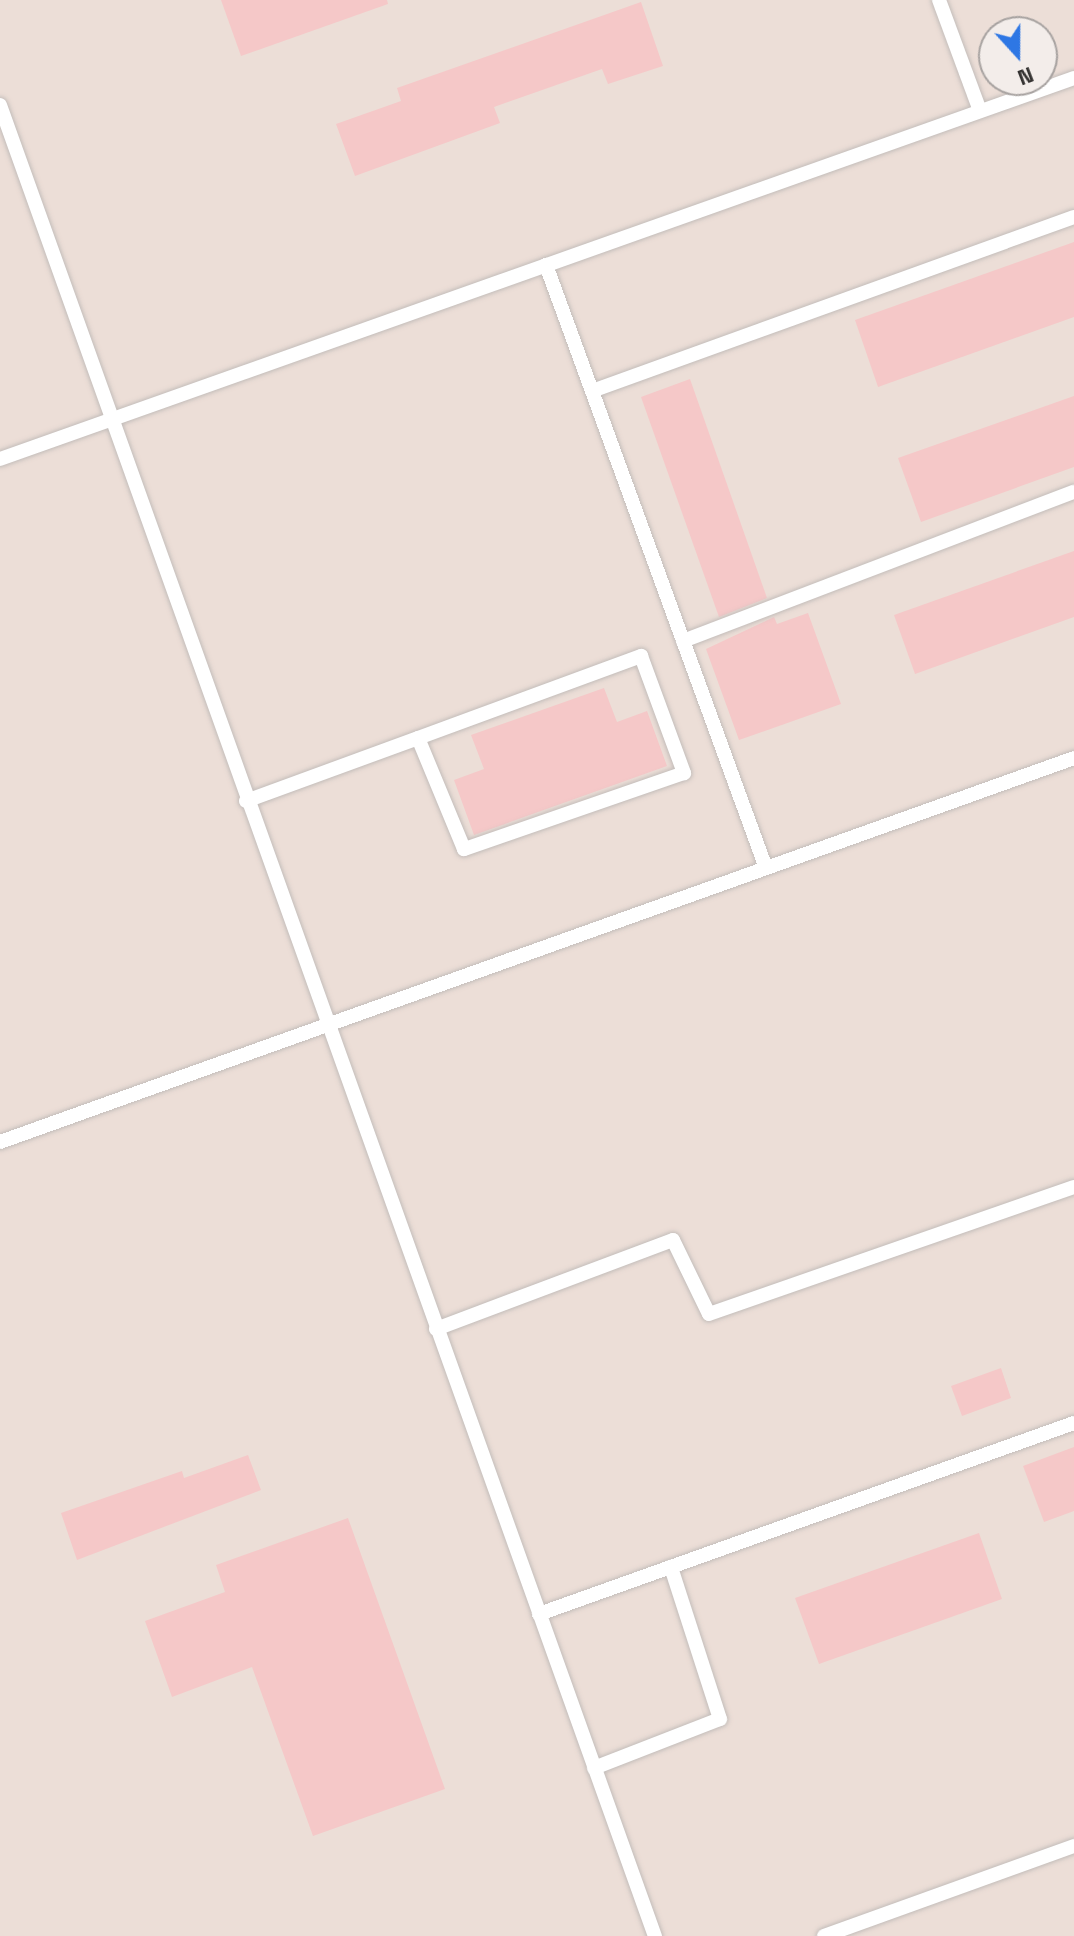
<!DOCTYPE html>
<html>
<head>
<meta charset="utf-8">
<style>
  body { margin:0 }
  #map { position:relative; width:1074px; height:1936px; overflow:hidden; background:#f3edea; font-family:"Space Grotesk",sans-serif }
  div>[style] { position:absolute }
  .built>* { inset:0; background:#ecded7 }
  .building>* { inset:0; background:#f5c8c8 }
  .roads { filter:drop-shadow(0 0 2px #c3bdba) drop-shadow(0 0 2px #c3bdba) }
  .service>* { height:14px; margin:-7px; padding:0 7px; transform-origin:7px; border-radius:7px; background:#fff }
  span { translate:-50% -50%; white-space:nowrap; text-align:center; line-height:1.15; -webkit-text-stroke:8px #f3edea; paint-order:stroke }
  .north { position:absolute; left:978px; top:16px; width:80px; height:80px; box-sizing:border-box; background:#f3edea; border:2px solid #a7a2a0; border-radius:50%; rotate:159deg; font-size:22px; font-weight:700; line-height:32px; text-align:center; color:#343231 }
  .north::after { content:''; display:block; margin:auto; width:28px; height:36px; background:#2e77e4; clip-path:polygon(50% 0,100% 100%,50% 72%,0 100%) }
</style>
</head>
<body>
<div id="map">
  <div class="built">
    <div style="clip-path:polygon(evenodd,0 0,1074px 0,1074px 1936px,0 1936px,0 0,994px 32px,1042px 32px,1042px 80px,994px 80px,994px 32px)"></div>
  </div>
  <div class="building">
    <div style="clip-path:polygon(221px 0,387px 0,388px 4px,241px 56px)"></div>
    <div style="clip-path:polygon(641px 2px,663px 66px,608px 84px,602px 69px,494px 107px,500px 123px,355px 176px,336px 124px,401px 101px,397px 88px)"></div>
    <div style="clip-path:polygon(1074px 242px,1074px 317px,878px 387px,855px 320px)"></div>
    <div style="clip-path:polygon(690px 379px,767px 598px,719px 617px,641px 397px)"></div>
    <div style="clip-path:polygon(1074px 396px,1074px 467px,921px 522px,898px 458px)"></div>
    <div style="clip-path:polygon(1074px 551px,1074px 617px,915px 674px,894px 615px)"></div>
    <div style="clip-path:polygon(808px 613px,841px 704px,739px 740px,706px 649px,774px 617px,777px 624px)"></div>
    <div style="clip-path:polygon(604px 688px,617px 722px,647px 711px,667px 766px,474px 835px,454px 780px,484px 769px,471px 735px)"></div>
    <div style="clip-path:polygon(1001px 1368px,1011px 1398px,962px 1416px,951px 1386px)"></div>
    <div style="clip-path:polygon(1074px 1447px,1074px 1511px,1044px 1522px,1023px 1466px)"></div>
    <div style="clip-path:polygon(248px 1455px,261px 1490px,77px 1560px,61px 1513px,182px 1471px,184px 1478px)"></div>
    <div style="clip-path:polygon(348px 1518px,445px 1789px,313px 1836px,252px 1667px,172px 1697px,145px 1621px,225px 1592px,216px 1565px)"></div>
    <div style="clip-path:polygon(979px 1533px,1002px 1599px,819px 1664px,795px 1598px)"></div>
  </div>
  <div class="roads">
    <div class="service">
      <div style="left:939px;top:0;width:118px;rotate:69.7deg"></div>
      <div style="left:0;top:105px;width:1945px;rotate:70.32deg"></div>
      <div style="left:546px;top:265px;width:642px;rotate:69.96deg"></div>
      <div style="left:592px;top:391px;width:512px;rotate:-19.85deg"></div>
      <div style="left:0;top:459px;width:1140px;rotate:-19.53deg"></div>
      <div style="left:683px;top:641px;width:418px;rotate:-20.9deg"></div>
      <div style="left:246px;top:801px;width:183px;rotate:-20.1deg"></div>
      <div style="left:418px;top:738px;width:238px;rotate:-20.2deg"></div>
      <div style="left:641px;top:656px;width:125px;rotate:69.8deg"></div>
      <div style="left:684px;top:773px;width:233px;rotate:160.9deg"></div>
      <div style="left:464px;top:849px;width:120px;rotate:-112.5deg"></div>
      <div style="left:0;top:1142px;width:1141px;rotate:-19.67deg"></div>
      <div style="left:436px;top:1329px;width:253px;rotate:-20.6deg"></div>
      <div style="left:673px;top:1240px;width:82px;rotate:64.1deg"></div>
      <div style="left:709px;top:1314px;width:386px;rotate:-19.2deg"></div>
      <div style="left:539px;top:1614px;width:568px;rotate:-19.65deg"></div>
      <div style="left:594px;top:1768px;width:135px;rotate:-21.3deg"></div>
      <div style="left:720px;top:1719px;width:160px;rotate:-107.9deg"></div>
      <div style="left:824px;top:1936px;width:266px;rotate:-19.8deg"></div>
    </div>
  </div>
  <div class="north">N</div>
</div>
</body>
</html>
